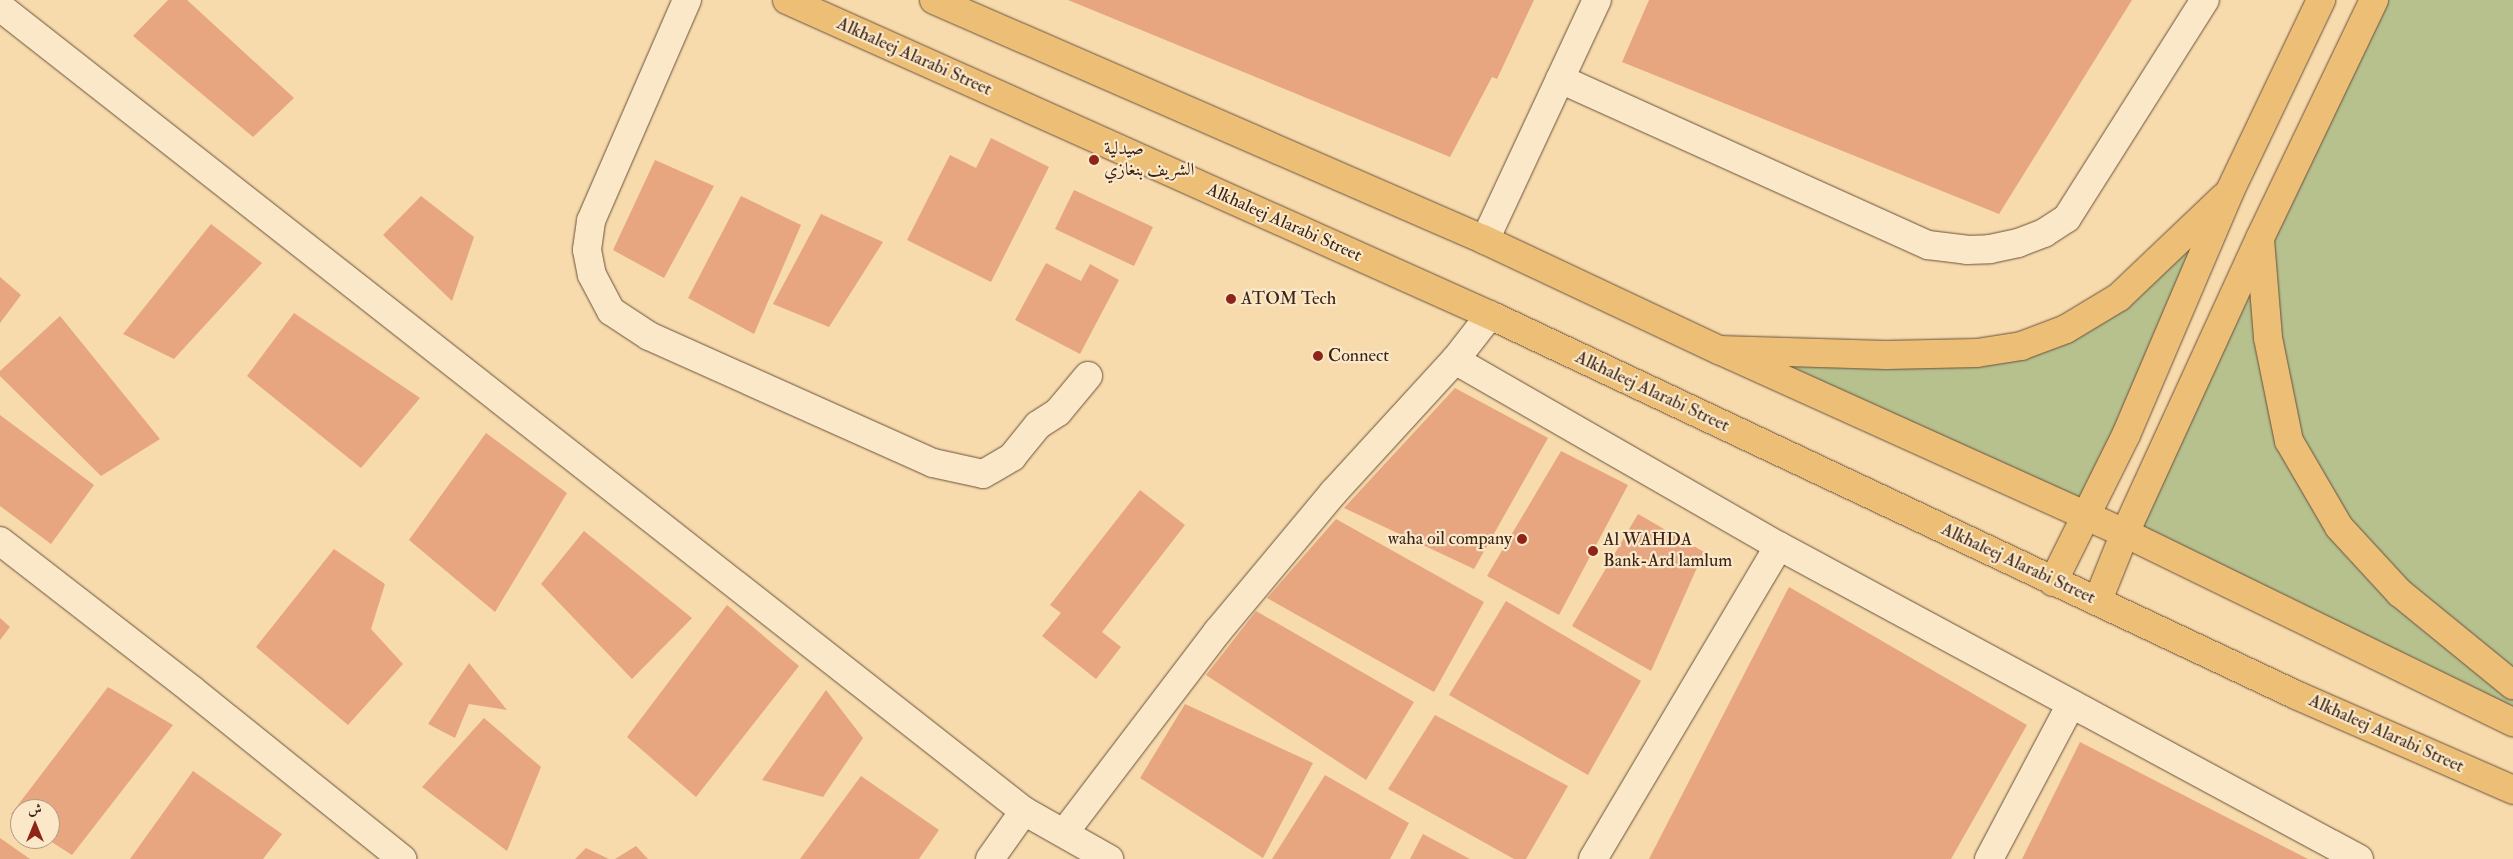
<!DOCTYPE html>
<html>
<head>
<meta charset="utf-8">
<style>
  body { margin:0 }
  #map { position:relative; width:2513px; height:859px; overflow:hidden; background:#f7dbac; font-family:"IM FELL Double Pica",Amiri,serif }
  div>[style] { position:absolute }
  .green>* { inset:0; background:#b6c18e }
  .building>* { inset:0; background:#e7a67f }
  .roads { filter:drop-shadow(0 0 1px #6a503c) drop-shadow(0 0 1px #6a503c) }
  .minor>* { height:28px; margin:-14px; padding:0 14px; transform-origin:14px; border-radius:14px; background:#fae8c9 }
  .primary>* { height:28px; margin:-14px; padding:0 14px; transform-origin:14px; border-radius:14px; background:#ecbe76 }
  .trunk>* { height:28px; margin:-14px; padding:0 14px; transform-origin:14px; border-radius:14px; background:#ecbe76 }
  .dots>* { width:14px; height:14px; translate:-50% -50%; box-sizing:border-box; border:2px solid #fae8c9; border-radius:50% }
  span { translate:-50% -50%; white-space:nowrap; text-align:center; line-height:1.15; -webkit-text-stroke:4.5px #fae8c9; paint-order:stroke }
  .street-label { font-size:18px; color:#3b2217 }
  .poi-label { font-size:18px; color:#3b2217 }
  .left { translate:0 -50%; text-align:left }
  .right { translate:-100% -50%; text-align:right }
  .north { position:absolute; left:10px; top:799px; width:50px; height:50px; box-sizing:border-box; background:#fae8c9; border:1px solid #ae9982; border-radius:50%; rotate:0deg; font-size:14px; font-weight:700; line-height:20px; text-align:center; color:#3b2217 }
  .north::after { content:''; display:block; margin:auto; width:18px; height:22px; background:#8f2418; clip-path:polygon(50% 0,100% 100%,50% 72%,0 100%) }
</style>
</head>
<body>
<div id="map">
  <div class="green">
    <div style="clip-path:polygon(2386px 0,2513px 0,2513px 676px,2409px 591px,2348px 526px,2299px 439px,2276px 335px,2270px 243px)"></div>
    <div style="clip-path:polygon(2219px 208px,2084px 509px,1738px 354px,2063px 337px)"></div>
    <div style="clip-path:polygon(2259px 247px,2263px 328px,2332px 523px,2513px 687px,2513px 719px,2130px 531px)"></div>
  </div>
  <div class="building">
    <div style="clip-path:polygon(168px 0,187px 0,294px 98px,253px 137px,133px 36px)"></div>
    <div style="clip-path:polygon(1068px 0,1534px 0,1497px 79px,1492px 77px,1450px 157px)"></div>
    <div style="clip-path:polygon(1649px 0,2132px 0,1999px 214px,1622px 62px)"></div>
    <div style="clip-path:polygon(991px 138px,1049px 167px,991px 282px,907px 240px,950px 155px,976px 168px)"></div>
    <div style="clip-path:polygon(655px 160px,714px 186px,664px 278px,613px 250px)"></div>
    <div style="clip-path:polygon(1074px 190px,1153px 227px,1134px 266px,1055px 229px)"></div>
    <div style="clip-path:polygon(421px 196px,474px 237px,452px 301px,383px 235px)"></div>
    <div style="clip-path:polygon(741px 196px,801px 225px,754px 334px,688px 298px)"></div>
    <div style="clip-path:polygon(821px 214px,883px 242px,829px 327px,773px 304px)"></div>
    <div style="clip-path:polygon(211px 224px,262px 263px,174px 359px,123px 334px)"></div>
    <div style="clip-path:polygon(1046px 263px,1081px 281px,1090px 264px,1119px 280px,1080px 354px,1015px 320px)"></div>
    <div style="clip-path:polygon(0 277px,21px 295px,0 323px)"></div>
    <div style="clip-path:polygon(294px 313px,420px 398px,361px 468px,247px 376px)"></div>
    <div style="clip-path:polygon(60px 316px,160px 439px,101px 476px,0 376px,0 371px)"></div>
    <div style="clip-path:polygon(1455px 388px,1548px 438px,1474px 569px,1344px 508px)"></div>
    <div style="clip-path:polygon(0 415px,94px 485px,51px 544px,0 506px)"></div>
    <div style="clip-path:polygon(486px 433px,567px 493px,495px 612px,409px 540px)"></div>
    <div style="clip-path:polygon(1561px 451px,1628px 485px,1559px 615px,1487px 576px)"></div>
    <div style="clip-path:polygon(1140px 490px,1185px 525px,1102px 632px,1121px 647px,1096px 679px,1042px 636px,1061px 613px,1050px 605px)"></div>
    <div style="clip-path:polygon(1638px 514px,1704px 552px,1651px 671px,1572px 626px)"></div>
    <div style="clip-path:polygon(1336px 519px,1484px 602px,1434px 692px,1267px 598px)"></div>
    <div style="clip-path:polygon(584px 531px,692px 618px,632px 679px,541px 584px)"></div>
    <div style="clip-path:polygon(334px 549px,385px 584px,371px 629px,403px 664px,348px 725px,256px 647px)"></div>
    <div style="clip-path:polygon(1789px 587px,2027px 725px,1951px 859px,1649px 859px)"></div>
    <div style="clip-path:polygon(1506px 601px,1641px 681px,1588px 775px,1449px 695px)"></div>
    <div style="clip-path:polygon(727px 605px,799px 666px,696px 797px,627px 737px)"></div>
    <div style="clip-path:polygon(1256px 611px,1414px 702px,1366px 780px,1206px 675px)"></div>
    <div style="clip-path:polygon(0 618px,10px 627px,0 640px)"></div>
    <div style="clip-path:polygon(469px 663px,507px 710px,469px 704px,455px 738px,428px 724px)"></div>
    <div style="clip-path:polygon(108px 687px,173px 725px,72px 855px,47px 839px,50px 839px,50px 809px,20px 809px,20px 821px,11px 814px)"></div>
    <div style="clip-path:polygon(826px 690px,863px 738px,823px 797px,762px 780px)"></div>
    <div style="clip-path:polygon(1185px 704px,1313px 763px,1263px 858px,1140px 778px)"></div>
    <div style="clip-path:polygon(1435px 715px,1568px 786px,1526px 859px,1514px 859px,1388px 789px)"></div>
    <div style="clip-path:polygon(484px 718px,541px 767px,507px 851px,422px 787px)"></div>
    <div style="clip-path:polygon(2080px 742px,2308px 859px,2022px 859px)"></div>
    <div style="clip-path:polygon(193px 771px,282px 834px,263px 859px,130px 859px)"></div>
    <div style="clip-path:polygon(1325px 775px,1409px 823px,1390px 859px,1272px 859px)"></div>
    <div style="clip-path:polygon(861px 776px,939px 830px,919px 859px,800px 859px)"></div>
    <div style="clip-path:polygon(1423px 834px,1470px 859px,1410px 859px)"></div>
    <div style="clip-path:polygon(0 838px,30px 859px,0 859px)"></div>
    <div style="clip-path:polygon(636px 846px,648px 859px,615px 859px)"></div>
    <div style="clip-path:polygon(586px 848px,609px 859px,575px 859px)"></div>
  </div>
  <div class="roads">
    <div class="minor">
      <div style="left:687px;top:0;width:241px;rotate:113.5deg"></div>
      <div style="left:591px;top:221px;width:29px;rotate:98deg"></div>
      <div style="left:587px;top:250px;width:25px;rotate:79deg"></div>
      <div style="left:592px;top:275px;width:41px;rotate:62.2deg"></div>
      <div style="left:611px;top:311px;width:45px;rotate:33.3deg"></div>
      <div style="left:649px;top:336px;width:311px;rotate:24.1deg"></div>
      <div style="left:933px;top:463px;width:51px;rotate:12.4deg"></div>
      <div style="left:983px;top:474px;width:34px;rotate:-30deg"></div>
      <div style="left:1012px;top:457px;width:41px;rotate:-50.9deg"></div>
      <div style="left:1038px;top:425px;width:24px;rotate:-33deg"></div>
      <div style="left:1058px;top:412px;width:47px;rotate:-50.2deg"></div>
      <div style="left:0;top:7px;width:1302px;rotate:38.14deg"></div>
      <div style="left:1024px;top:811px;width:98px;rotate:29.5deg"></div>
      <div style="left:1560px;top:79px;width:404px;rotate:24.3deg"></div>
      <div style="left:1928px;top:245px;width:39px;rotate:7deg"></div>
      <div style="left:1967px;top:250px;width:23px;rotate:-2deg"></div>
      <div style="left:1990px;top:249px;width:29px;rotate:-12deg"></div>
      <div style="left:2018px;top:243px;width:28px;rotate:-21deg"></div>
      <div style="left:2044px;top:233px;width:27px;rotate:-33deg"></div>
      <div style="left:2067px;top:218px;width:258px;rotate:-57.7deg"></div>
      <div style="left:1485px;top:240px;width:265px;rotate:-65deg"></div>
      <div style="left:1455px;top:360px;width:374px;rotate:29.9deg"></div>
      <div style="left:1779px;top:546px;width:659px;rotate:28.35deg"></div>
      <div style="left:0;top:541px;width:243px;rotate:37.8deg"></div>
      <div style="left:192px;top:690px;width:270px;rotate:38.8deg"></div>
      <div style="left:1064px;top:833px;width:254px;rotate:-52.7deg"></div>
      <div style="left:1218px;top:631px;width:180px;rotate:-50.2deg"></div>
      <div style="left:1333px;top:493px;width:180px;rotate:-47.5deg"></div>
      <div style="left:1455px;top:360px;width:57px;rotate:-52.1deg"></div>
      <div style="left:990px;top:859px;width:59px;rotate:-54.7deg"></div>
      <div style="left:1593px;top:859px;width:364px;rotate:-59.3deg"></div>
      <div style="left:1989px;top:859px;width:175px;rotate:-62.1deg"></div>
    </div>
    <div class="primary">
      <div style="left:787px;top:0;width:770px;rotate:24.14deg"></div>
      <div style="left:1490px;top:315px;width:891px;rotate:25.24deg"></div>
      <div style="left:2296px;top:695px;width:237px;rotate:23.6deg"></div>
      <div style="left:934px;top:0;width:601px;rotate:23.54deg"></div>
      <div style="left:1485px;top:240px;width:259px;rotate:25.2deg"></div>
      <div style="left:1719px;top:350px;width:445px;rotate:24.3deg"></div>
      <div style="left:2125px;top:533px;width:432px;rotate:26deg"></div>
    </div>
    <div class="trunk">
      <div style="left:2260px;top:240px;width:98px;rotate:85.3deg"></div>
      <div style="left:2268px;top:338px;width:105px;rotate:78.5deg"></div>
      <div style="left:2289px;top:441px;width:99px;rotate:59.8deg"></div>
      <div style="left:2339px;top:527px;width:90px;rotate:47.3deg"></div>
      <div style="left:2400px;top:593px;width:146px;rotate:39.2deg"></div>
      <div style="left:1719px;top:350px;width:167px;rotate:1.7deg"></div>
      <div style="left:1886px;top:355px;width:91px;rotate:-1.3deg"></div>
      <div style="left:1977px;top:353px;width:45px;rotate:-9deg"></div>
      <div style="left:2021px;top:346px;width:48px;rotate:-20.7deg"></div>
      <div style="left:2066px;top:329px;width:62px;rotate:-31.1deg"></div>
      <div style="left:2119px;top:297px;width:145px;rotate:-43.6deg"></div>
      <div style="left:2053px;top:582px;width:164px;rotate:-63.6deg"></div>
      <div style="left:2126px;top:435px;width:265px;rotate:-66.9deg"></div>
      <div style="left:2230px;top:191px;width:212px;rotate:-64.5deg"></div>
      <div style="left:2098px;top:600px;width:72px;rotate:-68.1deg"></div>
      <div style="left:2125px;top:533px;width:324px;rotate:-65.4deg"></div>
      <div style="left:2260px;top:238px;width:264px;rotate:-64.4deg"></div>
    </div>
  </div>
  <div class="dots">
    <div style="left:1094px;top:160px;background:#8f2418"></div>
    <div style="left:1231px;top:299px;background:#8f2418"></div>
    <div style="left:1318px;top:356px;background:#8f2418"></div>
    <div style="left:1522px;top:539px;background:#8f2418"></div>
    <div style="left:1593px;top:551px;background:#8f2418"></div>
  </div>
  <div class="street-label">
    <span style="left:914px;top:57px;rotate:24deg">Alkhaleej Alarabi Street</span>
    <span style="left:1284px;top:223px;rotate:24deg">Alkhaleej Alarabi Street</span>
    <span style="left:1652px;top:392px;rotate:25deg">Alkhaleej Alarabi Street</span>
    <span style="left:2018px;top:564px;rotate:25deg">Alkhaleej Alarabi Street</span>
    <span style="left:2386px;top:734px;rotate:24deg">Alkhaleej Alarabi Street</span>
  </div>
  <div class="poi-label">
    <span class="left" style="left:1104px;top:160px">صيدلية<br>الشريف بنغازي</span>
    <span class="left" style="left:1241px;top:299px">ATOM Tech</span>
    <span class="left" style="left:1328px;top:356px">Connect</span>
    <span class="right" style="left:1512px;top:539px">waha oil company</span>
    <span class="left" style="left:1603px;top:551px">Al WAHDA<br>Bank-Ard lamlum</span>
  </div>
  <div class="north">ش</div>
</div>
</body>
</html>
